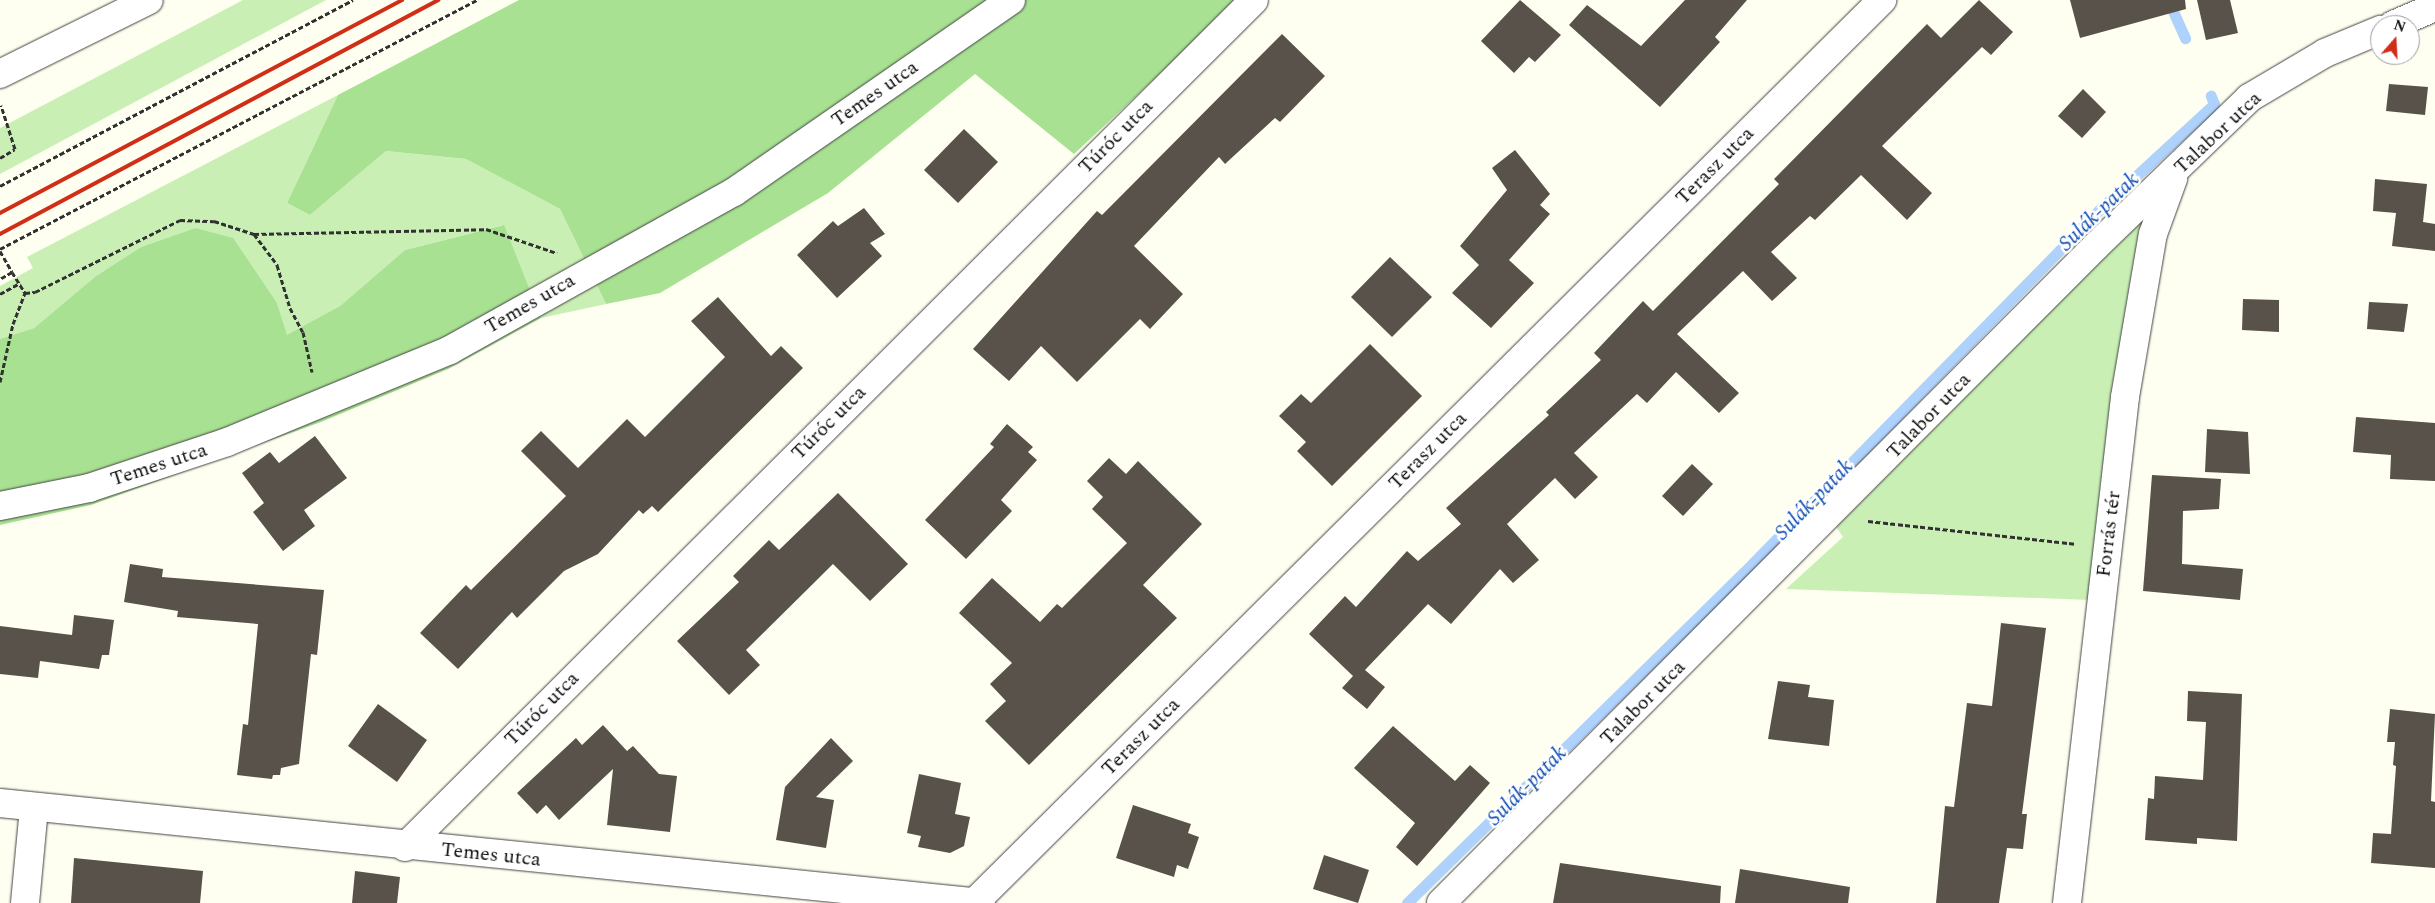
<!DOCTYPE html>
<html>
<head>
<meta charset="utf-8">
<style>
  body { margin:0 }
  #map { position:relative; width:2435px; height:903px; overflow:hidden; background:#fffff1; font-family:Spectral,serif }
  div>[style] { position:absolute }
  .green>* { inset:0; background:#c9efb5 }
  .forest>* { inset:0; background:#a8e192 }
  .stream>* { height:11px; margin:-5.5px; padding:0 5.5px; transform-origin:5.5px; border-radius:5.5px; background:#afd2fd }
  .building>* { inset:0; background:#59524a }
  .path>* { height:3px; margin-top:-1.5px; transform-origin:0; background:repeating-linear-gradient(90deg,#313131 0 5px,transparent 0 7.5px) }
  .roads { filter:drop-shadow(0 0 1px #424242) drop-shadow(0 0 1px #424242) }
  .street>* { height:28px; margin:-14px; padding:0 14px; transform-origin:14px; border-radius:14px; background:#fff }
  .rail>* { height:4px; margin:-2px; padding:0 2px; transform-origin:2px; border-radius:2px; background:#d02e16 }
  span { translate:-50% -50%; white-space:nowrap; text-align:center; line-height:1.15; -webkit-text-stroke:5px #fff; paint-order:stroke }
  .street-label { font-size:20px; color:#0f0f0f }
  .water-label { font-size:21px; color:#0949b0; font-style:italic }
  .north { position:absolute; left:2370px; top:15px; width:50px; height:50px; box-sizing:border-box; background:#fff; border:1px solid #9f9f9f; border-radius:50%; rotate:19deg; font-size:14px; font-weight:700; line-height:20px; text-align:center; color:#0f0f0f }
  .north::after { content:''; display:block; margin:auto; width:18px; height:22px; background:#d02e16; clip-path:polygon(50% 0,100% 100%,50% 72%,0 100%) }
</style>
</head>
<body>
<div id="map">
  <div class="green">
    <div style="clip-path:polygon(243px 0,326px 0,0 174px,0 128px)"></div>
    <div style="clip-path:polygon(338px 95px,287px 203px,310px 215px,386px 151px,466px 159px,560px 209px,606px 304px,541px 318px,503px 225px,405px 250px,340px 306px,287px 336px,277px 303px,195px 228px,141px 247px,96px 276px,34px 328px,0 339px,0 286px,33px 268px,27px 257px)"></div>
    <div style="clip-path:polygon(2150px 209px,2091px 600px,1786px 589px,1843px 537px,1821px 504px)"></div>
  </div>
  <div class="forest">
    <div style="clip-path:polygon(519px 0,1239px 0,1074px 154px,975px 74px,828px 193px,660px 293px,606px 304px,560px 209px,466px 159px,386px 151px,310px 215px,287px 203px,338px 95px)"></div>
    <div style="clip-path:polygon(504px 225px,541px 318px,448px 369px,321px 422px,91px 505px,0 525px,0 339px,34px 328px,96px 276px,141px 247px,195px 228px,233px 238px,277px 303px,287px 335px,340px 306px,405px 250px)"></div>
  </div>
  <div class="stream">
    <div style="left:2168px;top:0;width:42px;rotate:65.9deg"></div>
    <div style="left:1407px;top:903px;width:471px;rotate:-44.5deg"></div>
    <div style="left:1743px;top:573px;width:510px;rotate:-45.56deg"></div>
    <div style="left:2100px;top:209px;width:155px;rotate:-42.6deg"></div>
    <div style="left:2214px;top:104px;width:9px;rotate:-111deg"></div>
  </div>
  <div class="building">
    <div style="clip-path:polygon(1520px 0,1561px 35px,1535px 62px,1529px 57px,1514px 73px,1481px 41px)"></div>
    <div style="clip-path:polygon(1685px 0,1747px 0,1715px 37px,1720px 42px,1660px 107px,1569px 25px,1587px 5px,1641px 46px)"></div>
    <div style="clip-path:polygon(1979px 0,2013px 32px,1991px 55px,1982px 47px,1882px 146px,1932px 193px,1907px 220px,1861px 175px,1815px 220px,1810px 216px,1771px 252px,1797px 278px,1772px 301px,1743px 271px,1677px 334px,1739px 393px,1719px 413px,1676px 372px,1647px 403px,1637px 394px,1574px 453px,1598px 477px,1575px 499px,1555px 478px,1507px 524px,1539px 560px,1513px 583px,1500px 569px,1451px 624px,1428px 604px,1365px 670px,1385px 687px,1367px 709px,1342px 688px,1353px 676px,1309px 634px,1345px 596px,1356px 607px,1407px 551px,1418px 561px,1461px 524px,1446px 508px,1549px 415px,1546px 412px,1601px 360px,1594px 353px,1643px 301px,1653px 311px,1779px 184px,1774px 179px,1927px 24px,1941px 38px)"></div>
    <div style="clip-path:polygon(2070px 0,2185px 0,2186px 9px,2080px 38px)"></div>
    <div style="clip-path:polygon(2197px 0,2230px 0,2238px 33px,2206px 40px)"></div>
    <div style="clip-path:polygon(1282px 34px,1325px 76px,1280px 122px,1275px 118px,1225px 164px,1219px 157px,1134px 246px,1183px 294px,1150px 329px,1140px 319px,1077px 382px,1041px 346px,1009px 381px,973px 349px,1097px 211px,1102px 215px)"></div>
    <div style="clip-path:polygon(2389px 84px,2428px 87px,2425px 115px,2386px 111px)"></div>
    <div style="clip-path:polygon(2083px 89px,2106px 112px,2082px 138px,2058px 116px)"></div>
    <div style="clip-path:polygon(964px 129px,998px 162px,958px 203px,924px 170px)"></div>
    <div style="clip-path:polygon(1515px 150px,1550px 194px,1540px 205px,1550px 214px,1509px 260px,1534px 283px,1491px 328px,1452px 293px,1479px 265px,1460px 246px,1507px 190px,1492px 168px)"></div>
    <div style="clip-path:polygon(2375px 179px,2427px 184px,2423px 222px,2435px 224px,2435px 251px,2392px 246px,2396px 213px,2373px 211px)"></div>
    <div style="clip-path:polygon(864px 208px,885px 234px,870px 243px,882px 256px,837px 298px,797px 255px,833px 221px,838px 226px)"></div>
    <div style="clip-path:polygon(1390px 257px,1432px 297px,1392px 337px,1351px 297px)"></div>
    <div style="clip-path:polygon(718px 297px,771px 356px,781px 346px,803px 368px,658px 512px,652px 506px,643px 514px,639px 510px,598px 554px,564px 571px,517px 618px,512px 612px,458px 669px,420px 633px,466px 585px,471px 590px,566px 496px,521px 451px,541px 431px,578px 468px,627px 419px,645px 437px,725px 357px,691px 321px)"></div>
    <div style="clip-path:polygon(2243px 299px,2279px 300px,2279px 332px,2242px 330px)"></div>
    <div style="clip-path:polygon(2369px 302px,2408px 304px,2404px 332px,2367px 329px)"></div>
    <div style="clip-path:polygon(1370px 344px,1422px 396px,1332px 486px,1297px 451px,1306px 442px,1279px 416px,1301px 394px,1311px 403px)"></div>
    <div style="clip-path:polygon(2356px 417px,2435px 423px,2435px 481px,2390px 479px,2391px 455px,2353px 452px)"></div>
    <div style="clip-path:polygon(1007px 424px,1033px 447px,1028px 452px,1037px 460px,1001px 500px,1012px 511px,966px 559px,925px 520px,994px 447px,990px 444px)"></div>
    <div style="clip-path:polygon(2207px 429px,2248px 432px,2250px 474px,2205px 472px)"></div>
    <div style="clip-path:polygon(315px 436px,347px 478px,304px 510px,315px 526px,283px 551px,253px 512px,264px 503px,242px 473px,270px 452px,279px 463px)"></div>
    <div style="clip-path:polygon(1109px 458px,1126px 474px,1138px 461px,1202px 524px,1143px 585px,1177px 618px,1029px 765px,985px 721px,1006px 701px,990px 684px,1012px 663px,959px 613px,992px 578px,1040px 622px,1057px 604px,1062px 608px,1127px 543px,1092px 509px,1103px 497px,1087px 481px)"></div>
    <div style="clip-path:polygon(1692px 464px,1713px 484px,1683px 516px,1662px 496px)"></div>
    <div style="clip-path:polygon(2152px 475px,2221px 479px,2219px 509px,2183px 511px,2182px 564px,2243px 569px,2240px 600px,2143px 591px)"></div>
    <div style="clip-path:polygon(838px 493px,908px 564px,870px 601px,833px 564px,746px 650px,760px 665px,729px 695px,677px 641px,739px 582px,733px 576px,769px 540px,779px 550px)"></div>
    <div style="clip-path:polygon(130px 564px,163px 569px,162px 577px,324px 590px,317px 655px,311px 654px,299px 764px,281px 768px,280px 775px,273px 775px,272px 779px,237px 775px,243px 724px,248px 725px,258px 624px,177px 617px,178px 611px,124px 602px)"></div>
    <div style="clip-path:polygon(74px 615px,114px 620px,109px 655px,102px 655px,99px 669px,40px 661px,38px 678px,0 674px,0 626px,72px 635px)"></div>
    <div style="clip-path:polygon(2001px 623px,2046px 628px,2022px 814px,2027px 814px,2023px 849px,2007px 848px,1999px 903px,1936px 903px,1945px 806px,1954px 807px,1967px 703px,1992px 706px)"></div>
    <div style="clip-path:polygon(1778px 681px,1810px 685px,1808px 697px,1834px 700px,1829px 746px,1768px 739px)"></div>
    <div style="clip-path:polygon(2188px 691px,2242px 694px,2237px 841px,2197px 838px,2197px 844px,2145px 840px,2148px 798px,2154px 799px,2155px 776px,2203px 780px,2206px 722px,2187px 721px)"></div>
    <div style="clip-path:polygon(378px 704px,427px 740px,397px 782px,348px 746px)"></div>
    <div style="clip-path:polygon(2390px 709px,2435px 714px,2431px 801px,2435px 802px,2435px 868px,2371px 863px,2373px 833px,2391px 834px,2396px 766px,2393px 765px,2395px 742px,2387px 742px)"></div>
    <div style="clip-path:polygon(603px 725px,627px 751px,633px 746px,659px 774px,677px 776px,670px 832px,607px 825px,613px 769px,559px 820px,546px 805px,537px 814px,517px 793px,576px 738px,582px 745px)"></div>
    <div style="clip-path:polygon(1393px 726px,1455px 781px,1470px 765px,1490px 783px,1417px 866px,1396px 847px,1415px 823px,1354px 768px)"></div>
    <div style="clip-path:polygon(831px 738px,853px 761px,816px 797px,834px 800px,826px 848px,776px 840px,785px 787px)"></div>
    <div style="clip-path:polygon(919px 774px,961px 783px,955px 814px,970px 817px,964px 846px,950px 853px,918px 847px,921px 836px,907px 833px)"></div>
    <div style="clip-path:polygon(1133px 805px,1191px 824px,1188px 833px,1199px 837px,1188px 869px,1177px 865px,1174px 877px,1116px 858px)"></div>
    <div style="clip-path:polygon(1324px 855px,1369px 870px,1358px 903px,1313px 889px)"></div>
    <div style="clip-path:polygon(74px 858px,203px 871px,200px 903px,71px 903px)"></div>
    <div style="clip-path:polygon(1560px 863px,1721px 886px,1720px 903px,1553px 903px)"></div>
    <div style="clip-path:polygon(1740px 869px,1850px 887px,1848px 903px,1735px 903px)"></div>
    <div style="clip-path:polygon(355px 871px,400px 877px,397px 903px,352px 903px)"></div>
  </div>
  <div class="path">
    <div style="left:0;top:158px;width:17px;rotate:-31deg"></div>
    <div style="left:15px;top:149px;width:46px;rotate:-107.7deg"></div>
    <div style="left:0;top:186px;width:399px;rotate:-27.8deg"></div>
    <div style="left:254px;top:234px;width:39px;rotate:53deg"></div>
    <div style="left:277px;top:265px;width:45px;rotate:73.2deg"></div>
    <div style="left:290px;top:308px;width:27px;rotate:62deg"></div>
    <div style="left:303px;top:332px;width:41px;rotate:77.3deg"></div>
    <div style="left:0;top:249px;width:538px;rotate:-27.57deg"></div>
    <div style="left:0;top:251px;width:24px;rotate:60deg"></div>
    <div style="left:12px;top:272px;width:14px;rotate:150deg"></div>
    <div style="left:12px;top:272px;width:25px;rotate:58deg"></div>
    <div style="left:25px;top:293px;width:10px;rotate:-6deg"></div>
    <div style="left:35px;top:292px;width:162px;rotate:-26.4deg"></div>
    <div style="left:180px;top:220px;width:34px;rotate:2deg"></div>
    <div style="left:214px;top:221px;width:42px;rotate:18deg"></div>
    <div style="left:254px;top:234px;width:232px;rotate:-1.2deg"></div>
    <div style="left:486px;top:229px;width:75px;rotate:18.7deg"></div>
    <div style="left:0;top:294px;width:23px;rotate:-29deg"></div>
    <div style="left:0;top:382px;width:59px;rotate:-77.4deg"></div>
    <div style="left:13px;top:324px;width:33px;rotate:-69deg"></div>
    <div style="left:1868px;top:521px;width:208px;rotate:6.3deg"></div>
  </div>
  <div class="roads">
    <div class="street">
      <div style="left:2393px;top:25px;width:46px;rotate:-23.2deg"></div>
      <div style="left:0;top:74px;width:166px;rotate:-26.4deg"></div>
      <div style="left:0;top:506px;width:91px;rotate:-11.4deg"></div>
      <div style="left:89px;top:488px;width:145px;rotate:-18.4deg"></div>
      <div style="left:227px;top:442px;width:241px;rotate:-22.4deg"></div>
      <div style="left:450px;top:350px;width:325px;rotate:-29.1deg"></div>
      <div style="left:734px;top:192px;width:337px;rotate:-34.7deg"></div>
      <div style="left:0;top:803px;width:986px;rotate:5.82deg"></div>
      <div style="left:405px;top:847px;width:1199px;rotate:-44.93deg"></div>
      <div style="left:25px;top:903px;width:96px;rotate:-84.6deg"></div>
      <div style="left:974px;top:903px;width:1281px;rotate:-44.84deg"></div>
      <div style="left:1441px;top:903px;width:928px;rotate:-45.09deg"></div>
      <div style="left:2096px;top:246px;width:213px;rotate:-44deg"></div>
      <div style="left:2249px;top:98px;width:88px;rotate:-30.6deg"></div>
      <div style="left:2325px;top:53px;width:60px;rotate:-22.7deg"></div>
      <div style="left:2067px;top:903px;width:509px;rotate:-83.46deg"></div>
      <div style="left:2125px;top:397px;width:165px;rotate:-80.3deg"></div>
      <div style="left:2153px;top:234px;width:59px;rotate:-70deg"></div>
    </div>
  </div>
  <div class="rail">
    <div style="left:0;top:213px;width:455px;rotate:-27.9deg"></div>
    <div style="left:0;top:234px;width:497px;rotate:-28.1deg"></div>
  </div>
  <div class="street-label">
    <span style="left:875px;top:94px;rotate:-35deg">Temes utca</span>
    <span style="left:2218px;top:133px;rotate:-43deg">Talabor utca</span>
    <span style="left:1116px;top:137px;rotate:-45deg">Túróc utca</span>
    <span style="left:1715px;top:166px;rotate:-45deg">Terasz utca</span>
    <span style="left:530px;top:304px;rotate:-30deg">Temes utca</span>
    <span style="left:1929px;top:416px;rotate:-46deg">Talabor utca</span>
    <span style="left:829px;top:423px;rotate:-45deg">Túróc utca</span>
    <span style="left:1428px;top:451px;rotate:-45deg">Terasz utca</span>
    <span style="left:159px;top:465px;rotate:-18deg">Temes utca</span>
    <span style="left:2109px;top:534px;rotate:-83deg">Forrás tér</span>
    <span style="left:1643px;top:703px;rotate:-45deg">Talabor utca</span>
    <span style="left:542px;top:709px;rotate:-45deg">Túróc utca</span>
    <span style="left:1141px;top:737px;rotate:-45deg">Terasz utca</span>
    <span style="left:491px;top:855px;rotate:6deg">Temes utca</span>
  </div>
  <div class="water-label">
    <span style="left:2099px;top:212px;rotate:-44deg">Sulák-patak</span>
    <span style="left:1814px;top:500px;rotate:-46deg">Sulák-patak</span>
    <span style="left:1527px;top:786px;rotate:-45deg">Sulák-patak</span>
  </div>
  <div class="north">N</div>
</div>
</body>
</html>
